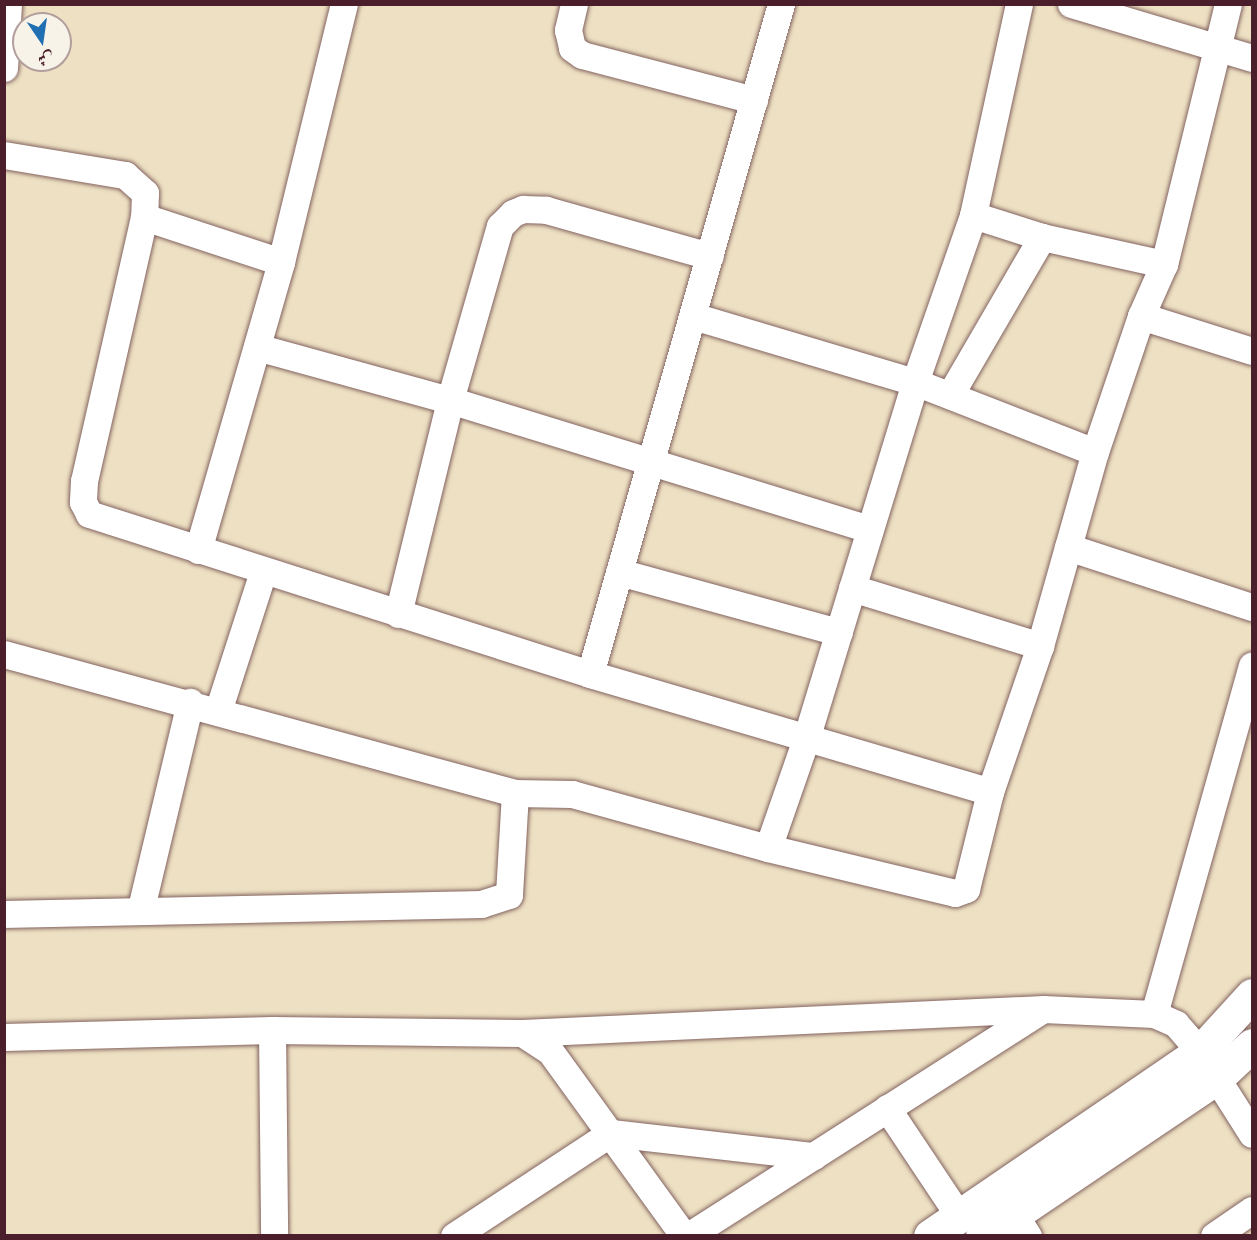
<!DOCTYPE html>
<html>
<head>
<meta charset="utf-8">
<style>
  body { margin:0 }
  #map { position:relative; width:1257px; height:1240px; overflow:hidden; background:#eee1c3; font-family:"IM FELL English",Amiri,serif }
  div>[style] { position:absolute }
  .roads { filter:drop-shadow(0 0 2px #836360) drop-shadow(0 0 2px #836360) }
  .street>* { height:27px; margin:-13.5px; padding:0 13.5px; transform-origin:13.5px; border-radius:13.5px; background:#fff }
  .secondary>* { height:33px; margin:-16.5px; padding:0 16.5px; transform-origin:16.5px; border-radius:16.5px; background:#fff }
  span { translate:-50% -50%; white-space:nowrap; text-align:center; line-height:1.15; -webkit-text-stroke:5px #f7f3e8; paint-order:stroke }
  .frame { position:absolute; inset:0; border:6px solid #4a1f2b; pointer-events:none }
  .north { position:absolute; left:12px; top:12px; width:60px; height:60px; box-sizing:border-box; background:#f7f3e8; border:2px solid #b29e9c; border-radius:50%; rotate:167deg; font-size:16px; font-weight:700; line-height:24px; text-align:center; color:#4a1f2b }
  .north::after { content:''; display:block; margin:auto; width:21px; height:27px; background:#1f6fb2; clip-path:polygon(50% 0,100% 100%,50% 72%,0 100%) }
</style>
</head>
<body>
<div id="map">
  <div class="roads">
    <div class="street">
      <div style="left:574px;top:4px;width:27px;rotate:103deg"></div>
      <div style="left:568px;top:30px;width:18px;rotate:77deg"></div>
      <div style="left:572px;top:48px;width:12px;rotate:35deg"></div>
      <div style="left:582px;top:55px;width:178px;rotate:14.7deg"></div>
      <div style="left:1019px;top:4px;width:216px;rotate:102.3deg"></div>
      <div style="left:973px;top:215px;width:72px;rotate:17.7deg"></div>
      <div style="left:1042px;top:237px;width:125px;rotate:12.5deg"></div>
      <div style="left:1071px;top:4px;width:189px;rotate:16.6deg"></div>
      <div style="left:1228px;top:4px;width:268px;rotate:103.8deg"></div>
      <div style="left:1164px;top:264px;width:57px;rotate:113.9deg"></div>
      <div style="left:1141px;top:316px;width:116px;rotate:17.5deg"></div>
      <div style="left:4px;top:68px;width:64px;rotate:-86.4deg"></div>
      <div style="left:4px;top:155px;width:123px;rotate:9.4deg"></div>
      <div style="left:125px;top:175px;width:27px;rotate:42deg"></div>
      <div style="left:145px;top:193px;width:24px;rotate:92deg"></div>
      <div style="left:144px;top:217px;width:271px;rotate:102.8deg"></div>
      <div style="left:84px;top:481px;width:21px;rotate:93deg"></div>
      <div style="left:83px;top:502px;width:13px;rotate:63deg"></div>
      <div style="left:89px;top:514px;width:526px;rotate:17.71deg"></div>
      <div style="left:590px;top:674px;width:417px;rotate:16.4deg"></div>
      <div style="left:144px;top:217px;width:144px;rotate:18.2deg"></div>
      <div style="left:693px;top:316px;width:232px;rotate:16.6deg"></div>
      <div style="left:915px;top:382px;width:193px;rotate:21.3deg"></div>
      <div style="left:257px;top:347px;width:200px;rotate:15.4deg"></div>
      <div style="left:450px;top:400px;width:439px;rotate:17.1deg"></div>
      <div style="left:950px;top:395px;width:183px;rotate:-59.8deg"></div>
      <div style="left:1068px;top:547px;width:194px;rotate:18.1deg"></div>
      <div style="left:198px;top:550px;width:300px;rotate:-73.9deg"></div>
      <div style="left:281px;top:262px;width:266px;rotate:-76.3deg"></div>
      <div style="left:619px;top:572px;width:228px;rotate:15.3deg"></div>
      <div style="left:852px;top:588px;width:197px;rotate:17.1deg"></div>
      <div style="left:398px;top:614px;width:220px;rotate:-76.3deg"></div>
      <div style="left:450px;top:400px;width:181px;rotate:-74deg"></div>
      <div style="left:500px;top:226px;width:18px;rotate:-45deg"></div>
      <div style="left:513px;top:213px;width:11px;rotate:-22deg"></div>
      <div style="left:523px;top:209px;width:23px;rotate:2deg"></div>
      <div style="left:546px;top:210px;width:170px;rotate:15.7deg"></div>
      <div style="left:4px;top:654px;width:530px;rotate:15.22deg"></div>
      <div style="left:515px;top:793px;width:102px;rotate:93.4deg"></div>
      <div style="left:509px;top:895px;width:29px;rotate:162deg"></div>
      <div style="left:481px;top:904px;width:477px;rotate:178.8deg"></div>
      <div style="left:590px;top:674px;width:697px;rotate:-74.09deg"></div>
      <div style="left:218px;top:711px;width:146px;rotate:-72.1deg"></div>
      <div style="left:515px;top:793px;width:57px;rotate:1deg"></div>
      <div style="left:572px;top:794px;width:203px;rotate:15.4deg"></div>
      <div style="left:768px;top:848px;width:192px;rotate:13.5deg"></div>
      <div style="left:955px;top:893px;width:12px;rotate:-20deg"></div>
      <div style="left:966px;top:889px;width:100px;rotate:-76.1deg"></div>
      <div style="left:990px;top:792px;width:154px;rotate:-71.1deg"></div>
      <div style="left:1040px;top:646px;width:202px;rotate:-74.2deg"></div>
      <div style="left:1095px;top:452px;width:144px;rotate:-71.3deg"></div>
      <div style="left:768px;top:848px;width:115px;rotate:-70.8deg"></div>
      <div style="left:806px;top:739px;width:373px;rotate:-73deg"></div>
      <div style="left:915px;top:382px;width:177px;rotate:-70.8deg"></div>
      <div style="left:141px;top:908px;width:212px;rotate:-76.6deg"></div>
      <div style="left:1154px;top:1014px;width:362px;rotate:-74.3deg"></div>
      <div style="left:272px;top:1030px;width:206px;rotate:89.4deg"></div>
      <div style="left:522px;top:1033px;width:522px;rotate:-2.64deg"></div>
      <div style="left:1043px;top:1009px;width:111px;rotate:2.6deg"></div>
      <div style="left:1154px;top:1014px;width:24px;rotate:24deg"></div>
      <div style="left:1176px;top:1024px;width:37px;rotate:49deg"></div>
      <div style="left:1200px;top:1052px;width:97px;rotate:57.6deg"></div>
      <div style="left:4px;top:1037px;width:268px;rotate:-1.5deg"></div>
      <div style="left:272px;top:1030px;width:250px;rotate:0.7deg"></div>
      <div style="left:522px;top:1033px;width:33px;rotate:33deg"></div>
      <div style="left:550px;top:1051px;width:228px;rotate:54.1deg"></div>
      <div style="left:887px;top:1108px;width:130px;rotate:56.3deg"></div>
      <div style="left:1004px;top:1198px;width:45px;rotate:57.7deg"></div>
      <div style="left:454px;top:1236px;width:188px;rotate:-33.3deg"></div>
      <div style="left:611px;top:1133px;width:204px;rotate:6.5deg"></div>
      <div style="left:688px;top:1236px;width:419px;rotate:-32.6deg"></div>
      <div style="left:1214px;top:1236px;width:46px;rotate:-34.4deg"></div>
    </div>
    <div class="secondary">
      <div style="left:930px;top:1236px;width:327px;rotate:-34.3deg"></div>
      <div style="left:1200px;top:1052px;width:77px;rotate:-47.6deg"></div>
      <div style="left:982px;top:1236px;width:286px;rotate:-34deg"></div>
      <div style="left:1219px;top:1076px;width:45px;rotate:-43.2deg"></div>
    </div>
  </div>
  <div class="frame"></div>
  <div class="north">ش</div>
</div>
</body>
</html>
